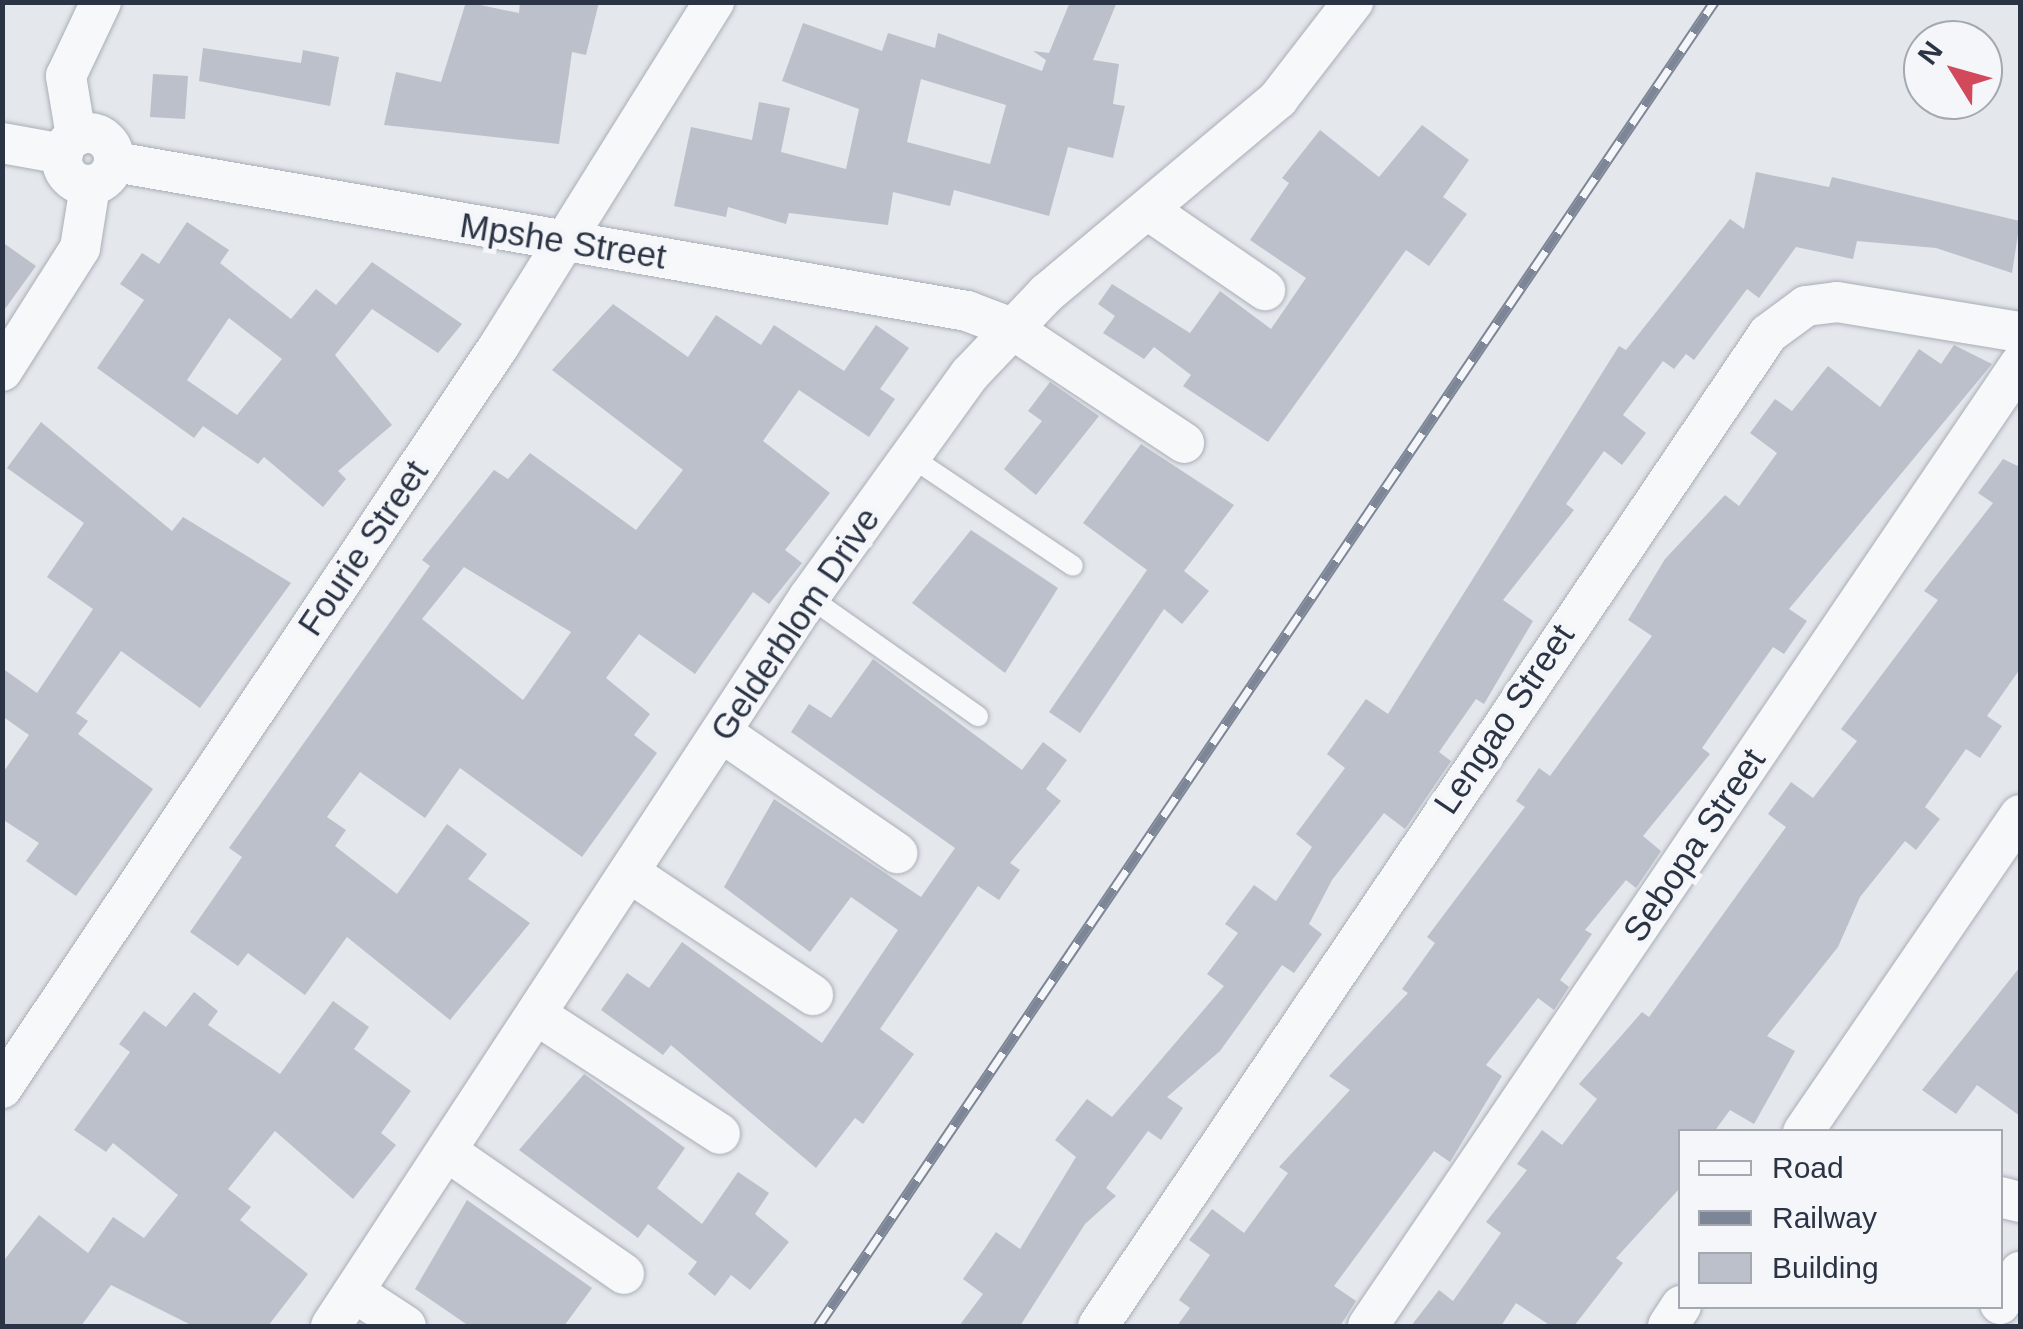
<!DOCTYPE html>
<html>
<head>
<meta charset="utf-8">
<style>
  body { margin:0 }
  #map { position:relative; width:2023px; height:1329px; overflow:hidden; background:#e4e7ec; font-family:Arial,sans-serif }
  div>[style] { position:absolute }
  .building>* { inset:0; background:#bbc0ca }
  .roads { filter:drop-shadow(0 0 2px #a9aeb7) drop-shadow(0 0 2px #a9aeb7) }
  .service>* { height:20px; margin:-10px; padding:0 10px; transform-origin:10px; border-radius:10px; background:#f7f8fa }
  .minor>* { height:40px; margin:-20px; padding:0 20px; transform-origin:20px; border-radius:20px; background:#f7f8fa }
  .minor>.ring { margin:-20px; padding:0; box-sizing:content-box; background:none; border:40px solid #f7f8fa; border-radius:50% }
  .rail>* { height:11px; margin-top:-5.5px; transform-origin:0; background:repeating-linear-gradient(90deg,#f4f6f9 0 22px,#7d8696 0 44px); box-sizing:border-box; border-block:2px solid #7d8696 }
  span { translate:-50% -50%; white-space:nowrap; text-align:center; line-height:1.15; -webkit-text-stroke:10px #f4f6f9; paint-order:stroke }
  .street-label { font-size:35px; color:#2b3445 }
  .frame { position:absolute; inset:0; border:5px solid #2b3445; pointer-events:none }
  .legend { position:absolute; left:1678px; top:1129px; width:325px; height:180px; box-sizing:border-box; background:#f4f6f9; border:2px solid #a4a8b1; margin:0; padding:12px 18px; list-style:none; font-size:30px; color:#2b3445 }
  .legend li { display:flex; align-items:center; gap:20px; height:50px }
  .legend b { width:50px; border:2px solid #a4a8b1 }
  .north { position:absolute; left:1903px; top:20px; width:100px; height:100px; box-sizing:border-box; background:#f4f6f9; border:2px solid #a4a8b1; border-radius:50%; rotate:307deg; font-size:28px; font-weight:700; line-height:40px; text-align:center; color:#2b3445 }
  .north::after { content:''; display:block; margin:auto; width:35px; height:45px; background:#d1495b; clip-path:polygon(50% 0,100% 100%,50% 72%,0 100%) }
</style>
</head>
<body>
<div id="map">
  <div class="building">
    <div style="clip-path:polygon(466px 2px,519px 13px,520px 2px,599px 2px,586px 55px,572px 52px,559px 144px,384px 125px,396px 72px,441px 82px)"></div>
    <div style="clip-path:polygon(evenodd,1070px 2px,1117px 2px,1093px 60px,1119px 64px,1113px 104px,1125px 106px,1113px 158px,1068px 147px,1049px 216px,954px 190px,950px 206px,893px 192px,888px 225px,789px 213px,786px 224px,728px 207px,726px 217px,674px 206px,691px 127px,752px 140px,759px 102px,790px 108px,781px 152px,846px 169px,859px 109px,782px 81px,803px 23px,882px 51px,888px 33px,935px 48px,938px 33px,1042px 71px,1046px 60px,1033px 51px,1049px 53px,1070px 2px,921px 79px,1006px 105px,990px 164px,907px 142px,921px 79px)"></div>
    <div style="clip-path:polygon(203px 48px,301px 63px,303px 50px,339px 57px,330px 106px,199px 81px)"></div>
    <div style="clip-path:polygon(153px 74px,188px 76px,185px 119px,150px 117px)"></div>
    <div style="clip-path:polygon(1422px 125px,1469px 160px,1443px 197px,1467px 214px,1429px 266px,1406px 250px,1268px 442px,1183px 386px,1191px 375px,1154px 347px,1144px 359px,1103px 333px,1115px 316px,1098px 304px,1112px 284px,1190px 333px,1220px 291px,1271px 329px,1306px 278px,1250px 240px,1289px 183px,1282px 178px,1320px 130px,1379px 177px)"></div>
    <div style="clip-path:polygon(1756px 172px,1829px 187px,1832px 177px,2020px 221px,2012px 273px,1936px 248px,1857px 241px,1853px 259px,1796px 247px,1759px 298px,1747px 289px,1694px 360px,1686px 354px,1674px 369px,1663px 361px,1623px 415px,1646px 433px,1622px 465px,1604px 451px,1566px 504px,1574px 510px,1503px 600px,1533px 621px,1484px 704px,1476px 699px,1439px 752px,1451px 761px,1405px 829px,1384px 813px,1332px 880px,1309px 924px,1322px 934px,1294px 973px,1282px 965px,1220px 1051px,1167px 1097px,1183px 1108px,1161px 1140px,1148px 1131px,1106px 1188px,1116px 1196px,1085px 1224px,1020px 1326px,959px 1326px,983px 1294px,963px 1279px,996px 1232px,1020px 1249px,1076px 1157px,1055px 1140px,1087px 1099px,1112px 1117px,1224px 986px,1207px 974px,1238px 933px,1225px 924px,1254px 885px,1276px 901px,1312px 847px,1296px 834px,1345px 768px,1327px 754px,1366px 699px,1388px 714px,1619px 346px,1626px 350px,1730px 219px,1744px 229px)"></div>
    <div style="clip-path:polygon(evenodd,187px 222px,229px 250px,220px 263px,291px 319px,316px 289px,336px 305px,372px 262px,462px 324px,438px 353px,372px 309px,335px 355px,392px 425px,338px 471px,346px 479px,323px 507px,264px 457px,258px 464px,203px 426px,194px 438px,97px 368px,144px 300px,120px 284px,142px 253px,159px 264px,187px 222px,229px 318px,282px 359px,237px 415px,187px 380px,229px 318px)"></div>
    <div style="clip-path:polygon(2px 242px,36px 266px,2px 313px)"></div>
    <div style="clip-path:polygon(evenodd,613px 304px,688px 357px,716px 315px,761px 345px,774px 325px,844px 371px,876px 325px,909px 348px,880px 389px,895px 399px,869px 437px,799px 390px,763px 441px,830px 493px,785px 550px,802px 563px,769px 604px,753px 592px,695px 674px,639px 634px,606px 678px,650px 714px,634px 735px,657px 753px,582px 857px,460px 768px,425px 818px,360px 772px,327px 817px,346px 830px,335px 846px,397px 894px,447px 824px,487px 854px,468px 879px,530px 923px,450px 1020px,347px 937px,305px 995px,248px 953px,238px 966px,190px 932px,242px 857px,229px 848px,430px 566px,422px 560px,494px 470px,508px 479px,530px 453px,636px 530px,683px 470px,552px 370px,613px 304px,464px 567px,571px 632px,523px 700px,422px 619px,464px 567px)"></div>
    <div style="clip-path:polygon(1954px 345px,1992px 364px,1789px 609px,1807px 621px,1784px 654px,1773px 647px,1702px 748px,1710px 754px,1643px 836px,1661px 851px,1636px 888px,1626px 880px,1585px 930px,1592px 934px,1560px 980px,1569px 987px,1554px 1010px,1538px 998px,1486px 1065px,1502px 1076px,1450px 1162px,1434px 1151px,1334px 1286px,1356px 1301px,1340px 1326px,1177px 1326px,1190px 1308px,1179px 1300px,1210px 1255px,1189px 1240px,1212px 1209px,1244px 1233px,1288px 1173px,1279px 1167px,1350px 1090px,1329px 1076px,1408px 993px,1402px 989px,1435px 943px,1427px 937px,1525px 807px,1516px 801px,1539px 768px,1550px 776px,1652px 636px,1628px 620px,1665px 559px,1725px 495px,1739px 506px,1777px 453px,1750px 433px,1775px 399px,1792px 411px,1828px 366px,1880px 407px,1919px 349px,1941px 364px)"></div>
    <div style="clip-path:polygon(1050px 382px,1099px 416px,1036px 495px,1004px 469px,1042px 421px,1028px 411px)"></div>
    <div style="clip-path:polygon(41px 422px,172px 531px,183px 517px,291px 583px,200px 708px,121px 651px,76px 713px,88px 721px,78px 734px,153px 789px,76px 896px,26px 861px,39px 843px,2px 819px,2px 774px,29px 735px,2px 716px,2px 668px,37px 693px,93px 609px,47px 577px,84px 523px,7px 468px)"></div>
    <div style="clip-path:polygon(1141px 444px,1234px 505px,1184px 571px,1209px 591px,1182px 624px,1164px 609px,1080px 733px,1049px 712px,1147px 570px,1083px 523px)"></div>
    <div style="clip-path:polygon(2003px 459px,2020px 467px,2020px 669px,1987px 716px,2002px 726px,1980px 758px,1966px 749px,1925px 807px,1940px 819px,1916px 850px,1905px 841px,1860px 897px,1838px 947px,1767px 1036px,1795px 1051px,1754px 1124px,1730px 1110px,1714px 1132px,1680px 1132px,1680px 1188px,1616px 1258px,1623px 1263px,1574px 1326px,1551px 1326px,1516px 1303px,1501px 1326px,1411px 1326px,1439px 1290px,1453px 1301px,1501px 1233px,1486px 1222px,1527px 1170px,1517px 1164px,1542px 1130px,1562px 1145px,1597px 1099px,1579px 1084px,1642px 1012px,1649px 1017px,1786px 827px,1768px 814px,1791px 782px,1813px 798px,1857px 741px,1841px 729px,1938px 600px,1924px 591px,1993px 503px,1978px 493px)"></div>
    <div style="clip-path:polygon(971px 530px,1058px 588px,1005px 673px,912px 603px)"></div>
    <div style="clip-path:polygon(873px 659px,1022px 770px,1043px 742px,1067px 760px,1046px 789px,1061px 801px,1010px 863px,1020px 870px,999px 900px,978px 886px,880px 1029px,914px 1054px,863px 1124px,855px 1118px,816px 1168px,671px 1045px,663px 1055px,601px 1010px,627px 973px,649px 988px,682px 942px,822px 1043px,898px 930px,851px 897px,810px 952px,724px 887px,774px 799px,921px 897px,955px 848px,791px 732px,809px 704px,831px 718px)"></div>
    <div style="clip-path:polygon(2020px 967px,2020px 1116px,1977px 1085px,1956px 1114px,1922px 1090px)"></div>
    <div style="clip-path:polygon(194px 992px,218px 1011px,208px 1025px,280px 1074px,333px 1001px,369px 1027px,354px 1049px,411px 1091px,381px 1133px,396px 1145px,353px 1199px,275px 1131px,228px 1189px,251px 1207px,240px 1220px,308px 1274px,268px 1326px,193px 1326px,111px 1285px,81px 1326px,2px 1326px,2px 1263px,39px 1215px,88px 1253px,113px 1217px,144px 1238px,178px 1195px,113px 1143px,106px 1152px,74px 1130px,130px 1052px,119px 1044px,144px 1011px,166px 1027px)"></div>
    <div style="clip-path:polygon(584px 1074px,685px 1148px,657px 1188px,702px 1224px,738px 1172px,769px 1193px,755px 1214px,789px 1242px,750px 1290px,731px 1275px,715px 1296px,688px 1274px,697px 1262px,648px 1224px,638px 1238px,519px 1150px)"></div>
    <div style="clip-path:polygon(467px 1200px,592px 1288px,564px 1326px,469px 1326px,415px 1289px)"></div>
  </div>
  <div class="roads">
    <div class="service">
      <div style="left:911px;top:457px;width:195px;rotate:33.9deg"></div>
      <div style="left:809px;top:597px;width:207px;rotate:35.2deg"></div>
    </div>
    <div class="minor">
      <div class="ring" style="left:62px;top:133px;width:12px;height:12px"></div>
      <div style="left:76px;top:136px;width:61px;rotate:-99.5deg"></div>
      <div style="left:66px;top:76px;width:82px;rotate:-64.7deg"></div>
      <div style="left:2px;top:143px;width:62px;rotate:10.2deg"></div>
      <div style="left:115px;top:162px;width:865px;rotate:9.92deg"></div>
      <div style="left:967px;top:311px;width:45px;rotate:20.9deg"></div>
      <div style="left:1009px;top:327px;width:210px;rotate:33.5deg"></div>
      <div style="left:1148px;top:210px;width:142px;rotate:34.4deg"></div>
      <div style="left:2px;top:371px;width:146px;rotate:-57.6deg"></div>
      <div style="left:80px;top:248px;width:63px;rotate:-80.8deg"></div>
      <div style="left:721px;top:732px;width:214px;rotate:34.5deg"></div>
      <div style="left:630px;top:873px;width:220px;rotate:33.7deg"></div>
      <div style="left:537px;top:1015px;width:218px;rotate:33deg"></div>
      <div style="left:2px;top:1088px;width:893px;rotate:-56.19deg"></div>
      <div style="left:499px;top:346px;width:406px;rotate:-58deg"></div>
      <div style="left:1803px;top:1132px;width:384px;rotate:-55.6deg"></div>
      <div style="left:448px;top:1152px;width:214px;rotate:34.7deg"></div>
      <div style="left:2000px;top:1197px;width:21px;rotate:14deg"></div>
      <div style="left:354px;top:1292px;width:62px;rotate:33.2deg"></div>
      <div style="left:2000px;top:1304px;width:38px;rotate:-58deg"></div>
      <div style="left:331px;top:1326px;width:872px;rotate:-56.75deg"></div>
      <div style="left:809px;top:597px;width:275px;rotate:-54.2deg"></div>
      <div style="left:970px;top:374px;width:112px;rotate:-46.5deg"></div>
      <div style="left:1047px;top:293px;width:302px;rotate:-40deg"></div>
      <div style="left:1278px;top:99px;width:123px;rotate:-52.3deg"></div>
      <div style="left:1098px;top:1326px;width:1197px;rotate:-55.96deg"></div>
      <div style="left:1768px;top:334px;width:47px;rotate:-36.4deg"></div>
      <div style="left:1806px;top:306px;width:31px;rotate:-7deg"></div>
      <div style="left:1837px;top:302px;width:185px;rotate:9.3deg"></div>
      <div style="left:1368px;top:1326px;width:1162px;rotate:-55.87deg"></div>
      <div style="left:1668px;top:1326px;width:24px;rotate:-57deg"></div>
    </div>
  </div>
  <div class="rail">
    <div style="left:818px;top:1326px;width:1599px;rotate:-55.91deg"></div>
  </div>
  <div class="street-label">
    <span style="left:563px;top:241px;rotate:9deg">Mpshe Street</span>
    <span style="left:363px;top:548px;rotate:-56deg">Fourie Street</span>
    <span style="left:795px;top:624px;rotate:-56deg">Gelderblom Drive</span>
    <span style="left:1504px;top:719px;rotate:-56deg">Lengao Street</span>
    <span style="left:1694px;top:845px;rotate:-56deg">Sebopa Street</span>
  </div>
  <div class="frame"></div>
  <ul class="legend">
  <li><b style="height:12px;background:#f7f8fa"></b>Road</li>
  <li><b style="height:12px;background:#7d8696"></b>Railway</li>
  <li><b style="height:28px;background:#bbc0ca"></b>Building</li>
  </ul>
  <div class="north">N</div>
</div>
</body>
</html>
